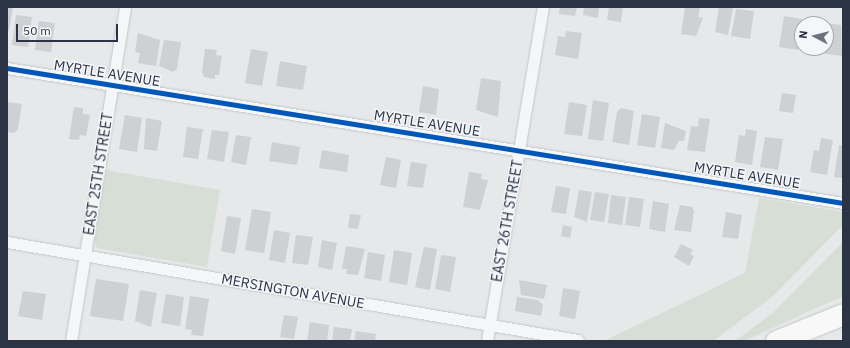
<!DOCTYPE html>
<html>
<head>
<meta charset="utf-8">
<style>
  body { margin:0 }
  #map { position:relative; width:850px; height:348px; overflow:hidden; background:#e6e8ea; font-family:"IBM Plex Sans",sans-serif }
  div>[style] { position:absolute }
  .green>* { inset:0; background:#d6ded6 }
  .building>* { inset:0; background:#ced0d3 }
  .roads { filter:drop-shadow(0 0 1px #c4c6c8) drop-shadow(0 0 1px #c4c6c8) }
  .minor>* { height:11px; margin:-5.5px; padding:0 5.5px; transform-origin:5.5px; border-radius:5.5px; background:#f5f6f7 }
  .motorway>* { height:21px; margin:-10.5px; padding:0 10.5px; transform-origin:10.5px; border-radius:10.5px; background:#f8f8f8 }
  .cycleway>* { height:5px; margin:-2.5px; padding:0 2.5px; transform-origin:2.5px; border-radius:2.5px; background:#0057b8 }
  span { translate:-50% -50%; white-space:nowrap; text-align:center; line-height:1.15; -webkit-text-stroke:3px #f4f6f9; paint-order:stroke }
  .street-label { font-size:14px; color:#2b3445 }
  .frame { position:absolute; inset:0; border:8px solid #2b3445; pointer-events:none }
  .north { position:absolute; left:794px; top:16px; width:40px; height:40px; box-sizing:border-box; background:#f4f6f9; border:1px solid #a4a8b1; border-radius:50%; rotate:277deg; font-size:11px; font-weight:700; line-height:16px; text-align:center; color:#2b3445 }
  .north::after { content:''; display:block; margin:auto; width:14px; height:18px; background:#6c737f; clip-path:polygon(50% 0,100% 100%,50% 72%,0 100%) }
  .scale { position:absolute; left:16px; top:24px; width:102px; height:18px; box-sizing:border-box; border:2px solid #2b3445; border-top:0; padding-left:5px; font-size:12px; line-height:14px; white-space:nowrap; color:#2b3445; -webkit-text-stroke:3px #f4f6f9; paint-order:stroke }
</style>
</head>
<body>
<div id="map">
  <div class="green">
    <div style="clip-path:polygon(106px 170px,220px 190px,207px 267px,97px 248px,94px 239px)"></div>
    <div style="clip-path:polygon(759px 198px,843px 212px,843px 225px,772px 297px,713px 341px,604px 341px,745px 273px)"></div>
    <div style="clip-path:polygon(843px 242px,843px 296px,744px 341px,735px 341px,774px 312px)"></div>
  </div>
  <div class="building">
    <div style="clip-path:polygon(7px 7px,13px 7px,9px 31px,7px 30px)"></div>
    <div style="clip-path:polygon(560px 7px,577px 7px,575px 16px,559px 14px)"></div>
    <div style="clip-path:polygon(584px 7px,599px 7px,598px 18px,583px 15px)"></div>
    <div style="clip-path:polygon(609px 7px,623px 7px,621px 22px,607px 20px)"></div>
    <div style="clip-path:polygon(685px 7px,700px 7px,698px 17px,703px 18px,696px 36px,681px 34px)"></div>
    <div style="clip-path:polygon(719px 7px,733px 8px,728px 35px,715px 32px)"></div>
    <div style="clip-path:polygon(736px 9px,754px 11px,750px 39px,731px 36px)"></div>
    <div style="clip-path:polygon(16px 15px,32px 17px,28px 47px,12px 45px)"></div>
    <div style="clip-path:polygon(784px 16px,802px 19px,798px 50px,779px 47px)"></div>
    <div style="clip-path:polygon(39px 21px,55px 23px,51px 52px,35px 50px)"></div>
    <div style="clip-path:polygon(826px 23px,841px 25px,842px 56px,820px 53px,821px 48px,826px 48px)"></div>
    <div style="clip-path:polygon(566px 31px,582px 33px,578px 59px,555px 55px,558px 36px,565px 37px)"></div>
    <div style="clip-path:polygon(138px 33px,160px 40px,156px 66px,138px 63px,140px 53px,135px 52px)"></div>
    <div style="clip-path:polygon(164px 40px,181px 42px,177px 69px,173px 72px,159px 66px)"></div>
    <div style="clip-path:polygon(205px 49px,217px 50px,216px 55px,222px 56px,219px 75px,215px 75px,215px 79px,204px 77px,202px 72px)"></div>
    <div style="clip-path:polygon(251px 49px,268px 52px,262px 86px,245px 83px)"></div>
    <div style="clip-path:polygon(280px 61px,307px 66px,303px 90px,276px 86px)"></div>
    <div style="clip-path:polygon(481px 78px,501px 81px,498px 117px,476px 110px)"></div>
    <div style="clip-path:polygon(423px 86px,439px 89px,436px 115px,419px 112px)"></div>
    <div style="clip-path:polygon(782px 93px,796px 95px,793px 113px,779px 111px)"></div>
    <div style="clip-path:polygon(593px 100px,609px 103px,603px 141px,588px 139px)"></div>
    <div style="clip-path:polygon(7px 102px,22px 104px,18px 129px,14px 133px,7px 132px)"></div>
    <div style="clip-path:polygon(569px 102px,587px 105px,582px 136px,564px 134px)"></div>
    <div style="clip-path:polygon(74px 107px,83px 108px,83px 114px,90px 115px,86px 136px,80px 135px,79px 140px,69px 139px)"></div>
    <div style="clip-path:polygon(621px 108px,634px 111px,629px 145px,612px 142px,617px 112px)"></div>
    <div style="clip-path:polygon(642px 114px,660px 117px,655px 148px,637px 145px)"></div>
    <div style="clip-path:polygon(125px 115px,142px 118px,137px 152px,119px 149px)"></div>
    <div style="clip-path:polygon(146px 118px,162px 121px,157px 151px,144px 149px)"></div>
    <div style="clip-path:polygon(699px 118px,710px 119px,705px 152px,687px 150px,691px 126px,698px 127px)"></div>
    <div style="clip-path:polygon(665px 123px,686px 131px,684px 141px,679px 141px,674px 150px,661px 148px)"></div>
    <div style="clip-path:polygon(187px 127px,203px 129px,198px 159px,183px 157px)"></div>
    <div style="clip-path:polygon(746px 129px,757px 131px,752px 165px,735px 162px,739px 135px,745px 136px)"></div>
    <div style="clip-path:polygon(212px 130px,229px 132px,224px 162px,207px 159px)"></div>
    <div style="clip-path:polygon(236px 135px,251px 137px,246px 165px,231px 162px)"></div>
    <div style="clip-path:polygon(765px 137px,783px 139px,778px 170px,760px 167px)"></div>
    <div style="clip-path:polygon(821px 138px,833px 140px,827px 175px,810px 172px,814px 150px,819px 151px)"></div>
    <div style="clip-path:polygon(272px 142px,300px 147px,297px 165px,269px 161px)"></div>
    <div style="clip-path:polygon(839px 145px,843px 146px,843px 178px,834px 177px)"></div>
    <div style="clip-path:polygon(322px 150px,349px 155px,347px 172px,319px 168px)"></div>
    <div style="clip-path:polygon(386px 157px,401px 160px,396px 188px,380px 185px)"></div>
    <div style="clip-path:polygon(411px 162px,427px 164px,423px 188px,407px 186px)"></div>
    <div style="clip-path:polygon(469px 172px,482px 174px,481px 179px,488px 180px,480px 210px,463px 207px)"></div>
    <div style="clip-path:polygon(556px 186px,570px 188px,566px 214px,551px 212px)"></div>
    <div style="clip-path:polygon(579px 190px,592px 192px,587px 222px,574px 217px)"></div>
    <div style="clip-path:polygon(595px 192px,609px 194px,604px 222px,590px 220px)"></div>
    <div style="clip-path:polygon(611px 195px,626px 197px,622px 225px,608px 223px)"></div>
    <div style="clip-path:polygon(629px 197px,644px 199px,640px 227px,625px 225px)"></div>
    <div style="clip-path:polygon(653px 201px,669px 204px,665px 232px,649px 229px)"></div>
    <div style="clip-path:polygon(680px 205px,692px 207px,694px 211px,691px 232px,674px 230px)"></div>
    <div style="clip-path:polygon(252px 209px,271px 212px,264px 253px,245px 250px)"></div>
    <div style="clip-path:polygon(726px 212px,742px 215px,738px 239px,722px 237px)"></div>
    <div style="clip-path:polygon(350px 214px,361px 215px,358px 229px,348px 228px)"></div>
    <div style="clip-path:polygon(227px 216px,241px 218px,235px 254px,221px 251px)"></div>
    <div style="clip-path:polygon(563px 225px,572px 227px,570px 238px,561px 236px)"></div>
    <div style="clip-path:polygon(274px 230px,290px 233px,285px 263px,269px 260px)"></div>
    <div style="clip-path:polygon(296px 235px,313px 237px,308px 265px,292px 263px)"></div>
    <div style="clip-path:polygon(322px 240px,337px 243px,332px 270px,318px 267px)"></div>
    <div style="clip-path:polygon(681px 244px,693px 250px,690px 254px,694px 256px,689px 266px,674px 257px)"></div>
    <div style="clip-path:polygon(346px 246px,365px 249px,358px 275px,346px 274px,347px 269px,342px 269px)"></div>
    <div style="clip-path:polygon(424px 247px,437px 249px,430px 290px,415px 287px)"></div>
    <div style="clip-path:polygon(394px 250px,412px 253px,407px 285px,389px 282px)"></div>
    <div style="clip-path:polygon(368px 252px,385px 255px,381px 281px,364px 278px)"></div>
    <div style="clip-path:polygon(441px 255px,456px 257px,450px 292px,435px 289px)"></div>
    <div style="clip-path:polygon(96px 279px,129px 284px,123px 321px,90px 316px)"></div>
    <div style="clip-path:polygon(519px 280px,547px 285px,544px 299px,521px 295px)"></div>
    <div style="clip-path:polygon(563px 288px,580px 291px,575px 319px,559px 316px)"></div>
    <div style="clip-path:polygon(140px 290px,157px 293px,151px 327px,135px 321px)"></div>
    <div style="clip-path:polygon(23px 291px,46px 294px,42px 320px,18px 316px)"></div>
    <div style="clip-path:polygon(166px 294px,184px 297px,180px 326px,161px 323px)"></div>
    <div style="clip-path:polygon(190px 296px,209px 299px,203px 336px,191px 335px,192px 330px,185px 329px)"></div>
    <div style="clip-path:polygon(517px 297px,538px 300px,543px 305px,541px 316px,515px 311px)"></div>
    <div style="clip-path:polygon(284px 315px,298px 317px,294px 339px,280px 337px)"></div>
    <div style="clip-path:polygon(310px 322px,329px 325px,327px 341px,307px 341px)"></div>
    <div style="clip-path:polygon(334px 327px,352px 329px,350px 341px,332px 341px)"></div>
    <div style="clip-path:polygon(356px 331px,376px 334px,375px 341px,354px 341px)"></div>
  </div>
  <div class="roads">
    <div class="minor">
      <div style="left:7px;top:68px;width:847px;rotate:9.17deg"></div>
      <div style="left:7px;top:242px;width:579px;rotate:9.74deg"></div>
      <div style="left:71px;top:341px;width:338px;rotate:-80.8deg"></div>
      <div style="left:487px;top:341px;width:339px;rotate:-80.5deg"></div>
    </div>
    <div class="motorway">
      <div style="left:776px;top:341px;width:72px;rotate:-21.9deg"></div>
    </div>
  </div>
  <div class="cycleway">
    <div style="left:7px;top:68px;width:847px;rotate:9.17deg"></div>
  </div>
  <div class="street-label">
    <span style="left:107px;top:73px;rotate:9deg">MYRTLE AVENUE</span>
    <span style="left:427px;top:123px;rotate:9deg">MYRTLE AVENUE</span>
    <span style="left:98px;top:174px;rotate:-81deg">EAST 25TH STREET</span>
    <span style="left:747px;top:175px;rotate:9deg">MYRTLE AVENUE</span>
    <span style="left:507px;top:221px;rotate:-80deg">EAST 26TH STREET</span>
    <span style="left:293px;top:291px;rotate:10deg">MERSINGTON AVENUE</span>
  </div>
  <div class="frame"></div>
  <div class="north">N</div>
  <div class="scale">50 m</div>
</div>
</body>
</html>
